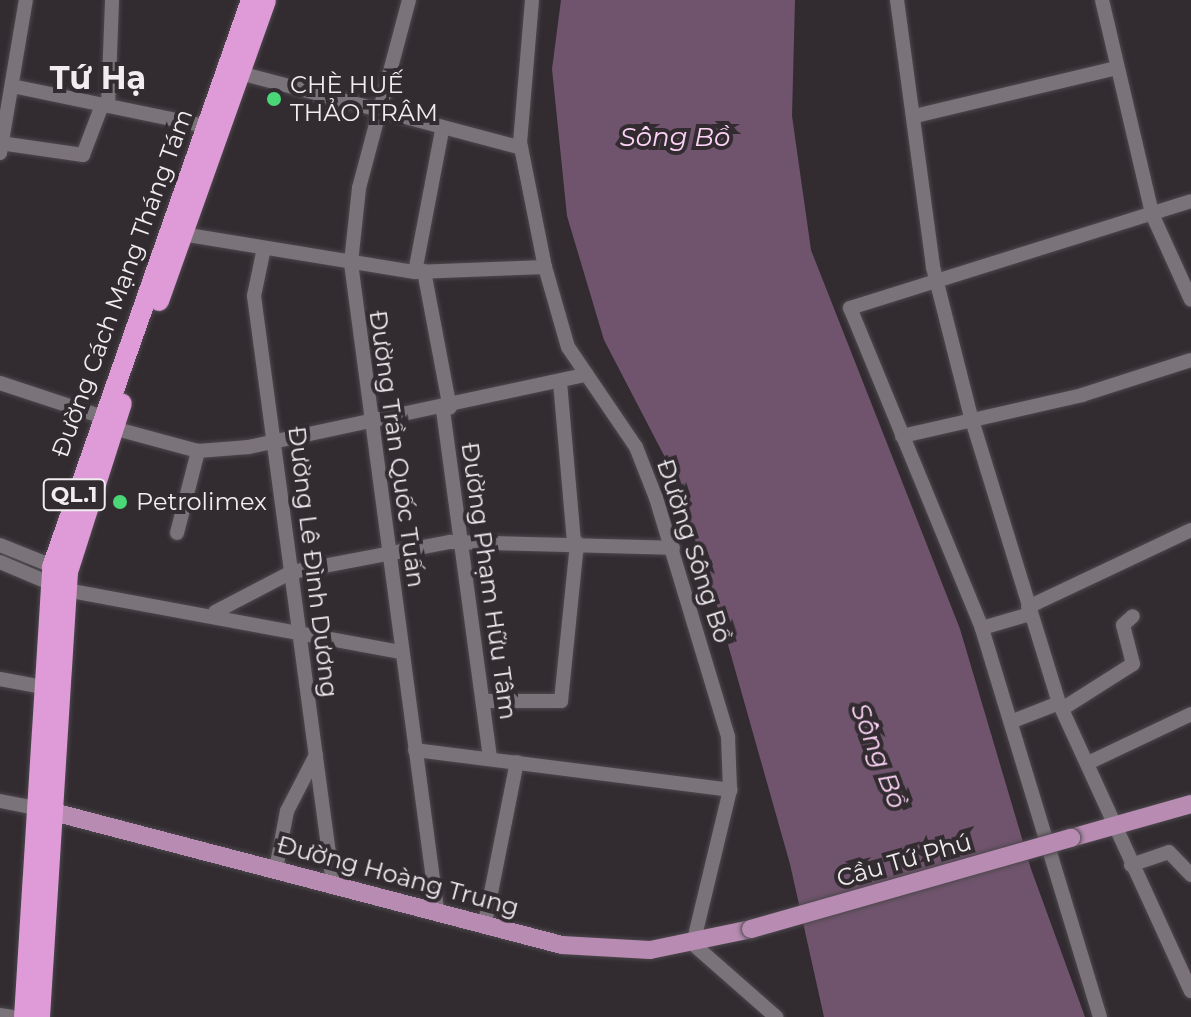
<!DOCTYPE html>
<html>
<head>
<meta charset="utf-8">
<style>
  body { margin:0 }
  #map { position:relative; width:1191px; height:1017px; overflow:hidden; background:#322c31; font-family:Montserrat,sans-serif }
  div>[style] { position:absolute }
  .water>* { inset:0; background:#70546d }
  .roads { filter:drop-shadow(0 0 2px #4d484d) drop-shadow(0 0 2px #4d484d) }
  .minor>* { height:14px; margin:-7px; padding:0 7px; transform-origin:7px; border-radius:7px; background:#7b737a }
  .major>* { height:18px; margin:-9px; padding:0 9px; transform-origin:9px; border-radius:9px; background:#b78bb2 }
  .highway>* { height:20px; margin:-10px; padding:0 10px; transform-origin:10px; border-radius:10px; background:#df9bd7 }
  .bridges { filter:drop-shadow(0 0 2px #4d484d) drop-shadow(0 0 2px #4d484d) }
  .major-bridge>* { height:18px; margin:-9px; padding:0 9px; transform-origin:9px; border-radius:9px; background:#b78bb2 }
  .dots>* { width:22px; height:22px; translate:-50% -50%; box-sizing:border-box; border:4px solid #322c31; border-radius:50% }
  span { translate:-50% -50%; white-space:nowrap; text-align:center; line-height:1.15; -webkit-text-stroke:8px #322c31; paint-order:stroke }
  .shield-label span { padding:2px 6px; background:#322c31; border:2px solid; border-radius:6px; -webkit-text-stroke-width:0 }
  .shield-label { font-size:22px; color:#f0ecf0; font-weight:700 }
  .poi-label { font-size:24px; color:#f0ecf0 }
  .left { translate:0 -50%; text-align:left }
  .street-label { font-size:24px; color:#f0ecf0 }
  .water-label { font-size:26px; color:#fdd3f7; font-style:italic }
  .district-label { font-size:32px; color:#f0ecf0; font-weight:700 }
</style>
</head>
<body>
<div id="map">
  <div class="water">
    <div style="clip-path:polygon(561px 0,795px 0,792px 116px,811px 250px,960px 629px,1031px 869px,1085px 1017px,824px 1017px,790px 864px,714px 595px,670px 467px,604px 340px,567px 216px,552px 69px)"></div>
  </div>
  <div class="roads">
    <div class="minor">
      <div style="left:409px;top:0;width:195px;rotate:104.9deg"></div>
      <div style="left:359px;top:188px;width:75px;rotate:96.1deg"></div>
      <div style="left:351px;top:263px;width:652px;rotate:82.42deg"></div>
      <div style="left:532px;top:0;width:143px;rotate:94.8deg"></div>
      <div style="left:520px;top:142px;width:127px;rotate:78.7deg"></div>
      <div style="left:545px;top:267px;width:83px;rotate:74deg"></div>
      <div style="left:568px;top:347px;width:121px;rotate:55.8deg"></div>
      <div style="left:636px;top:447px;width:55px;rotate:68.6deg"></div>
      <div style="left:656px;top:498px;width:250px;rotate:73.2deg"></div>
      <div style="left:728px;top:737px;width:53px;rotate:87.8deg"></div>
      <div style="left:730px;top:790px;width:158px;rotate:103.5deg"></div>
      <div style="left:693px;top:944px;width:111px;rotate:41.3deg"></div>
      <div style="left:897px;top:0;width:269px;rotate:82.3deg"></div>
      <div style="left:933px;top:267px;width:155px;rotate:75.8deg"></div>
      <div style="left:971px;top:417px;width:299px;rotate:72.9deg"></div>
      <div style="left:1059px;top:703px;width:317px;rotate:65.4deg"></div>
      <div style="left:1102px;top:0;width:220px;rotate:76.8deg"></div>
      <div style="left:1152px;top:214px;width:94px;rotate:65.6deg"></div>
      <div style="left:240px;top:73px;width:291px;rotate:14.9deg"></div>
      <div style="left:12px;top:86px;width:198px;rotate:11.7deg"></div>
      <div style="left:108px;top:106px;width:106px;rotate:-87.8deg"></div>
      <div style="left:915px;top:116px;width:204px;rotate:-13.4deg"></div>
      <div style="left:0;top:143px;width:84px;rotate:8.2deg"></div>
      <div style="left:83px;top:155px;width:53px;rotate:-69.2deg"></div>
      <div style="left:0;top:153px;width:155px;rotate:-80.4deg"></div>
      <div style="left:182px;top:234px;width:236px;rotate:9.3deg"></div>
      <div style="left:415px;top:272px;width:130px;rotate:-2.2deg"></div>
      <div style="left:264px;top:248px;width:49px;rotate:101.8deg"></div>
      <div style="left:254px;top:296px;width:592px;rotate:82.34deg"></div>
      <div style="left:424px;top:271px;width:139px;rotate:79.3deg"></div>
      <div style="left:415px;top:272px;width:145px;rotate:-79.2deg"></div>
      <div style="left:560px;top:382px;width:161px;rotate:85deg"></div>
      <div style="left:0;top:383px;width:108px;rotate:18.3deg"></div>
      <div style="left:443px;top:410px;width:352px;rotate:82.3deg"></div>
      <div style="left:113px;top:428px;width:88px;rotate:15.1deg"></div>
      <div style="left:198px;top:451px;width:51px;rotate:-4.5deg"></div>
      <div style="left:249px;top:447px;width:345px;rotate:-12.1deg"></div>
      <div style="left:902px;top:436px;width:185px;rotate:-12.8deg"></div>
      <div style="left:1082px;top:395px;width:114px;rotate:-17.8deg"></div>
      <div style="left:177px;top:533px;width:85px;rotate:-75.6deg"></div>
      <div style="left:0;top:545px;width:65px;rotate:21.8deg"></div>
      <div style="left:0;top:562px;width:72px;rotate:23deg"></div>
      <div style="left:66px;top:590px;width:342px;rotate:10.5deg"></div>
      <div style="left:1028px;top:607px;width:180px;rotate:-25.3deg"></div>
      <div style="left:215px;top:612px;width:87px;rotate:-27.5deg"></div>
      <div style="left:292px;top:572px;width:161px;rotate:-10.8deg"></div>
      <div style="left:450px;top:542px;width:223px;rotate:1.5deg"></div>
      <div style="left:982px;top:628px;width:50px;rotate:-16.3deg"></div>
      <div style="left:0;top:679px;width:44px;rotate:10.5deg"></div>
      <div style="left:483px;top:701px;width:78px"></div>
      <div style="left:561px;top:701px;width:159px;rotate:-84.2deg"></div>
      <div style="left:1062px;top:709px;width:84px;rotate:-32.4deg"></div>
      <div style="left:1133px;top:664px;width:40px;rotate:-104.4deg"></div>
      <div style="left:1123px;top:625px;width:13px;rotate:-42deg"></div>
      <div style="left:1013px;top:721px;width:49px;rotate:-21.4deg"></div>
      <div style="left:415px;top:750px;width:318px;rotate:7.2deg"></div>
      <div style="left:1088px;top:763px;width:114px;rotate:-25.4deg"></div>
      <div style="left:0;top:801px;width:37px;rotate:11deg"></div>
      <div style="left:1131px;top:865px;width:40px;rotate:-18.9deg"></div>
      <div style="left:1169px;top:852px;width:32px;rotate:46deg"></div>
      <div style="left:276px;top:869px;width:59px;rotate:-79.3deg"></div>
      <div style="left:287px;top:811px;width:63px;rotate:-62.6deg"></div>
      <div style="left:485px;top:923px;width:164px;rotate:-78.8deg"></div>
      <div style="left:0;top:1015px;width:12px;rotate:9deg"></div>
      <div style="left:1100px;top:1017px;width:407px;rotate:-106.9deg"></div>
      <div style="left:982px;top:628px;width:346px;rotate:-112.4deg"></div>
      <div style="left:850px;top:308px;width:357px;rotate:-17.4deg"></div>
    </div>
    <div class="major">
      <div style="left:42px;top:809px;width:537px;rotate:14.66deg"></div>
      <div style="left:562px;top:945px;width:88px;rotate:3.3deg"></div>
      <div style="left:650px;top:950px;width:103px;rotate:-11.7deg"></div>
      <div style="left:1071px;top:838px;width:125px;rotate:-15.8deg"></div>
    </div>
    <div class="highway">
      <div style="left:159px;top:301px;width:319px;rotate:-70.4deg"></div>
      <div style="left:24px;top:1017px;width:451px;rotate:-86.4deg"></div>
      <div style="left:52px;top:567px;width:601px;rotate:-70.66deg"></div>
      <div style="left:40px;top:1017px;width:446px;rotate:-86.4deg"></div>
      <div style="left:68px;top:572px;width:177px;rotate:-72.3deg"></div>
    </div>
  </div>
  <div class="bridges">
    <div class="major-bridge">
      <div style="left:751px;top:929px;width:333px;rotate:-15.9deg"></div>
    </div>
  </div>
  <div class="dots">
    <div style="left:274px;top:99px;background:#49d778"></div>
    <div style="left:120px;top:502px;background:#49d778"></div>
  </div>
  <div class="shield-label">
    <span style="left:74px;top:495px">QL.1</span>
  </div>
  <div class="poi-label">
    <span class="left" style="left:290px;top:99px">CHÈ HUẾ<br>THẢO TRÂM</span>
    <span class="left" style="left:136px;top:502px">Petrolimex</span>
  </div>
  <div class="street-label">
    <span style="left:122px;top:283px;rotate:-70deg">Đường Cách Mạng Tháng Tám</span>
    <span style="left:397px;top:449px;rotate:82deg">Đường Trần Quốc Tuấn</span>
    <span style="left:694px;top:551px;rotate:72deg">Đường Sông Bồ</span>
    <span style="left:313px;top:562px;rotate:83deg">Đường Lê Đình Dương</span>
    <span style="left:489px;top:581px;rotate:82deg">Đường Phạm Hữu Tâm</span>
    <span style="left:904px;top:860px;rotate:-16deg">Cầu Tứ Phú</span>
    <span style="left:398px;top:876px;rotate:15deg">Đường Hoàng Trung</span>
  </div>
  <div class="water-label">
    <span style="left:675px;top:138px">Sông Bồ</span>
    <span style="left:878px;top:756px;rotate:69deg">Sông Bồ</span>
  </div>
  <div class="district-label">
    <span style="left:98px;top:78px">Tứ Hạ</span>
  </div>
</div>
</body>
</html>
